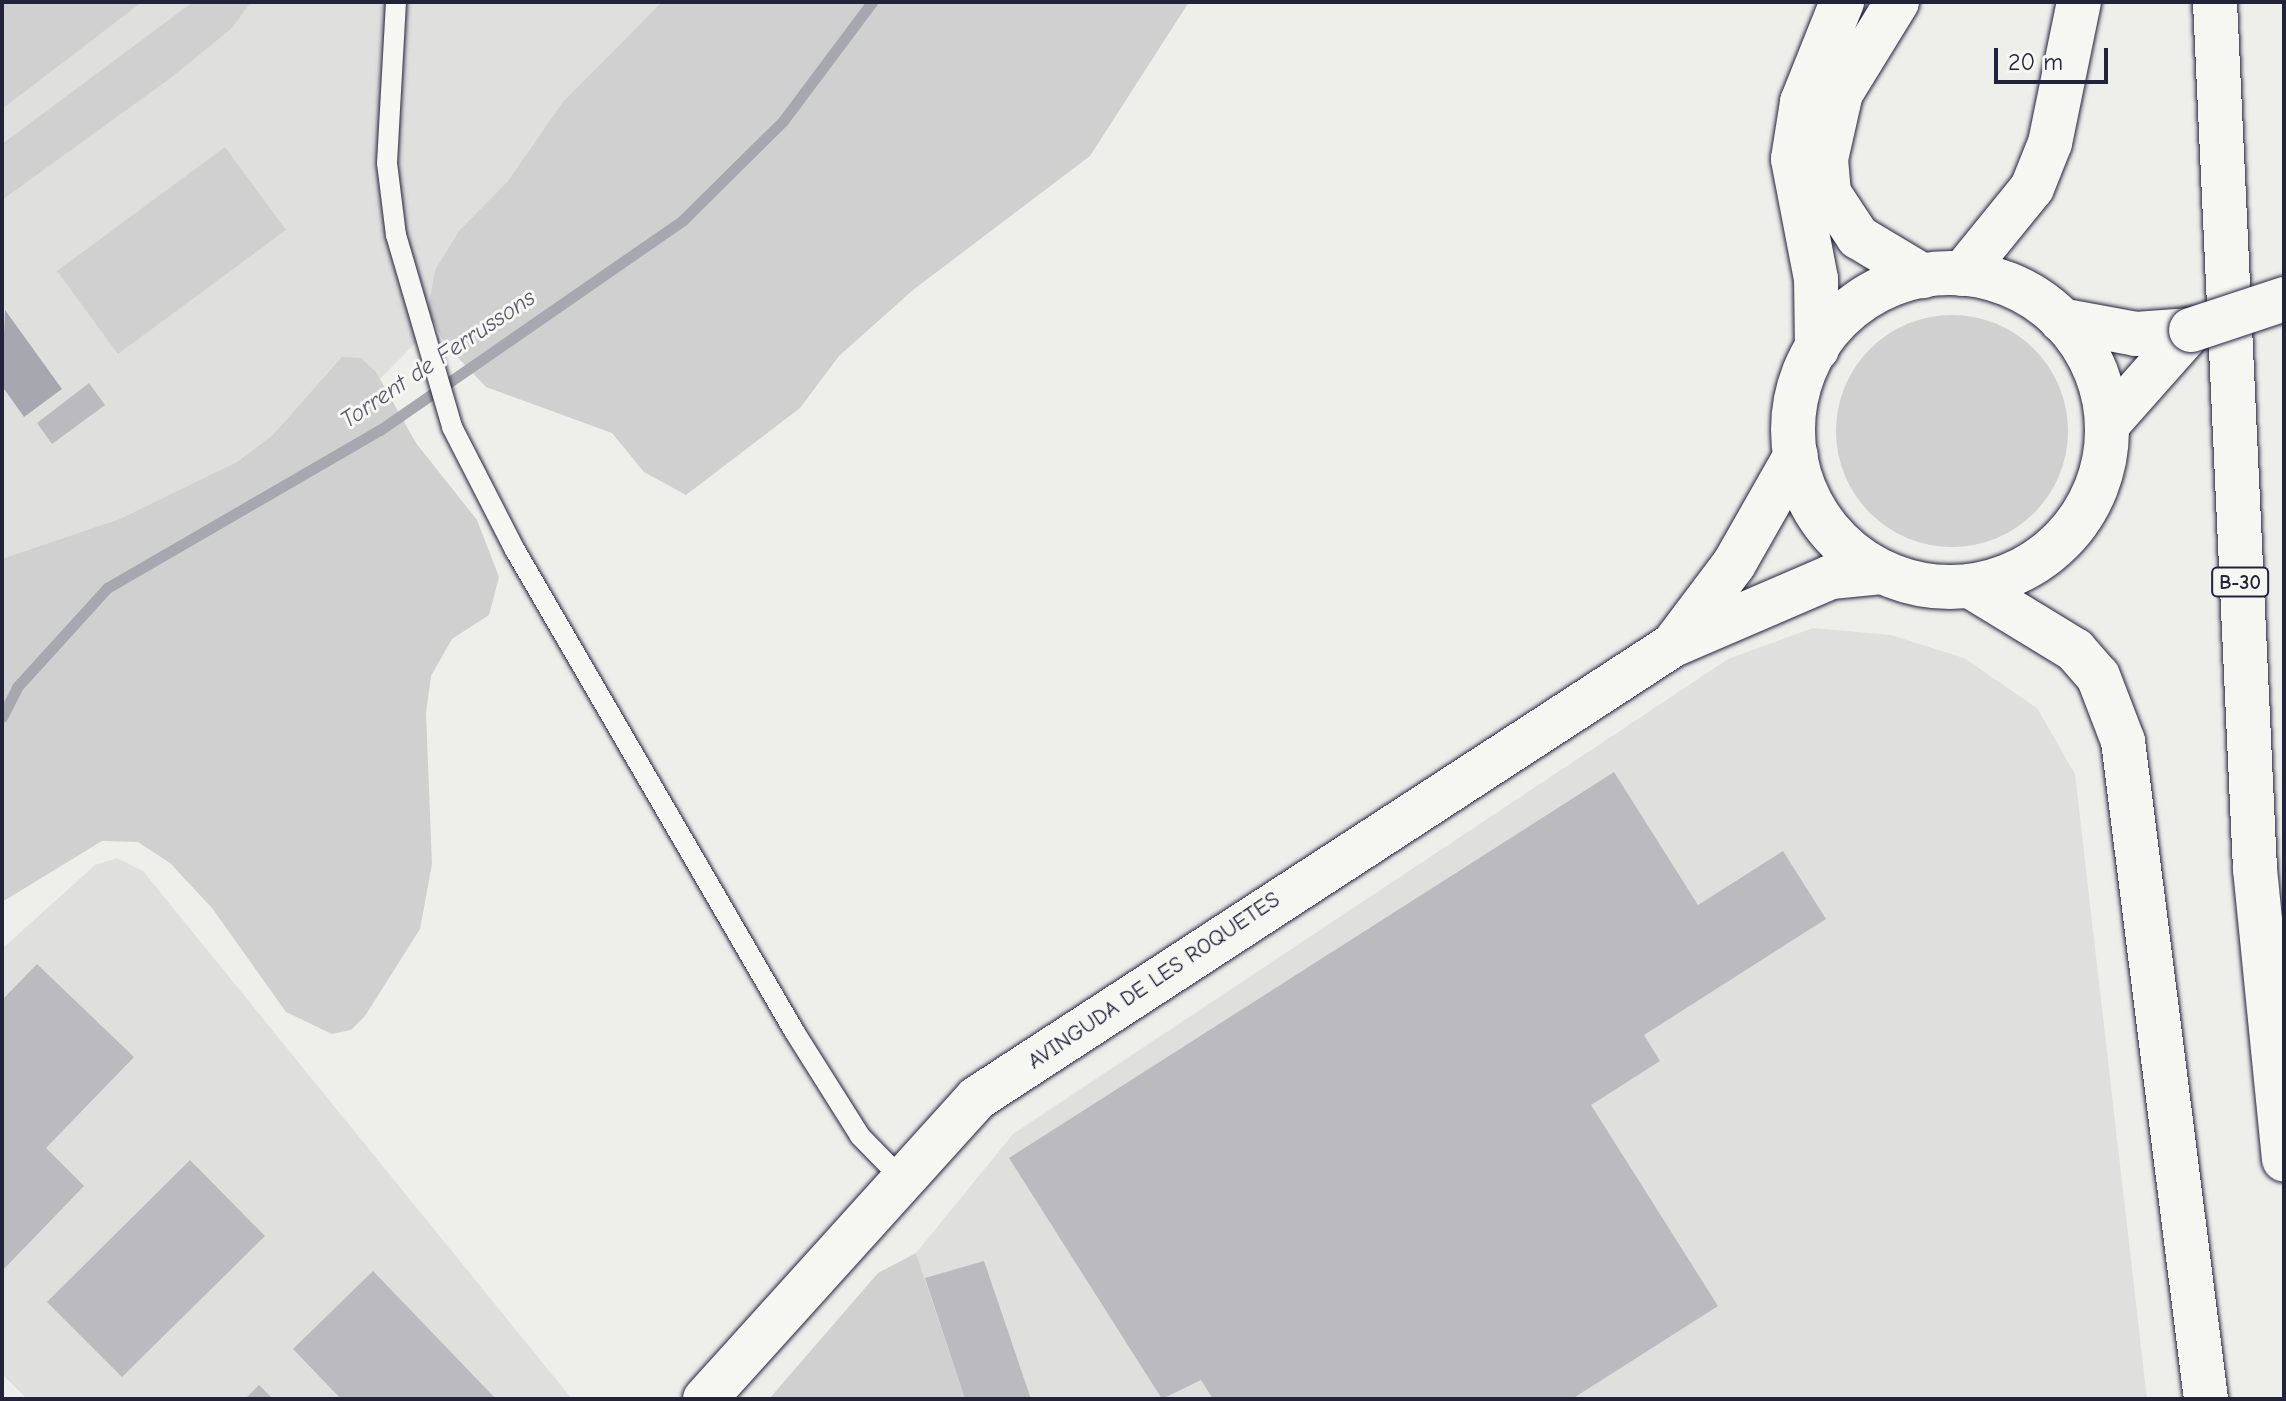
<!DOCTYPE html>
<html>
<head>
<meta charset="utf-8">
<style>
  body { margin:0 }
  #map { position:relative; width:2286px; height:1401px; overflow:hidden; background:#eeeeeb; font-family:"Comic Neue",sans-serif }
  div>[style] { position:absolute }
  .built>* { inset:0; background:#dfdfde }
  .green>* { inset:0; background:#d0d0d1 }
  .round { border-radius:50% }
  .water>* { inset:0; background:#a7a7af }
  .stream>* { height:11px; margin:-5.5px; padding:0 5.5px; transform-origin:5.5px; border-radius:5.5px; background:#a7a7af }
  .building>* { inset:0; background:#bbbbbf }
  .roads { filter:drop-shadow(0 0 2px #22223b) drop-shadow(0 0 2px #22223b) }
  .service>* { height:20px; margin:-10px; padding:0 10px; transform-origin:10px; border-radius:10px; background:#f6f6f2 }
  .tertiary>* { height:44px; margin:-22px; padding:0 22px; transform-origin:22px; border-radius:22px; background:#f6f6f2 }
  .tertiary>.ring { margin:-22px; padding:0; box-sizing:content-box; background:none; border:44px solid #f6f6f2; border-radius:50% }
  .trunk>* { height:44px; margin:-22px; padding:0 22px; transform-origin:22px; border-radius:22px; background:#f6f6f2 }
  .bridges { filter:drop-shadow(0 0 2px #22223b) drop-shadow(0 0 2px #22223b) }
  .tertiary-bridge>* { height:44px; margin:-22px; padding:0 22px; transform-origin:22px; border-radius:22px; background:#f6f6f2 }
  span { translate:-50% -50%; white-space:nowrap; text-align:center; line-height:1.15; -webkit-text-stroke:6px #f6f6f2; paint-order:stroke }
  .shield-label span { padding:2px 6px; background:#f6f6f2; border:2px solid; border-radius:6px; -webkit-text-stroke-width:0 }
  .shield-label { font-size:20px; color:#22223b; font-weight:700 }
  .street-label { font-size:22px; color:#22223b }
  .water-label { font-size:24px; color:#575769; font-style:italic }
  .frame { position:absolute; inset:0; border:4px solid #22223b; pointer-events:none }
  .scale { position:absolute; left:1994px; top:48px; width:114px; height:36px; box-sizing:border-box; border:4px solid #22223b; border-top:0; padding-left:10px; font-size:24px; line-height:28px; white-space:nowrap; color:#22223b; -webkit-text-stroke:6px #f6f6f2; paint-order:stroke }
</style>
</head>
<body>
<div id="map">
  <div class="built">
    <div style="clip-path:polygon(2px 2px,680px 2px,422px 336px,34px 733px,2px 694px)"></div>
    <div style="clip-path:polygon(1813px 628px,1891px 635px,1964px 658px,2037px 708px,2075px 774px,2147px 1399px,965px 1399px,916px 1253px,1013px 1134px,1728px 659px)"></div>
    <div style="clip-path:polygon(117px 858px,143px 871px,572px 1399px,27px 1399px,2px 1374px,2px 949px,95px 865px)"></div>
  </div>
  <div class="green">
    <div style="clip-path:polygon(2px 2px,142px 2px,2px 109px)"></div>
    <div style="clip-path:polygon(193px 2px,251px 2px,232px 28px,172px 77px,2px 200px,2px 144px)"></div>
    <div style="clip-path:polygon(662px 2px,1189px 2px,1090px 156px,913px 290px,839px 356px,800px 408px,686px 495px,644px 472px,612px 433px,486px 387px,445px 344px,428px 311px,435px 270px,459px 231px,508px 181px,563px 102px)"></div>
    <div style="clip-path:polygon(225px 147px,286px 230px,118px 354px,57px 271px)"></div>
    <div class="round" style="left:1836px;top:315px;width:232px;height:232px"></div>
    <div style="clip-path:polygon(342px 357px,361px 358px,376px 372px,416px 443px,477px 520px,499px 577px,489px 615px,452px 639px,431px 676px,426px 713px,432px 864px,420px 929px,365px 1016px,351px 1030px,332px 1034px,286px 1012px,212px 908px,170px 863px,138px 842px,102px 841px,2px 902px,2px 559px,120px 519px,237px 462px,272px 436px)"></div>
    <div style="clip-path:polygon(916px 1253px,965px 1399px,769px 1399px,878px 1273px)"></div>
  </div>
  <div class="water">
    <div style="clip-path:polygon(5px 310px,62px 389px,24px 417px,2px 386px)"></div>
  </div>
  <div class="stream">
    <div style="left:2px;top:717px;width:34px;rotate:-63deg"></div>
    <div style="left:17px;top:687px;width:134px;rotate:-47.7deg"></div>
    <div style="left:107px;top:588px;width:315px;rotate:-30.1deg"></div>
    <div style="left:380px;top:430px;width:369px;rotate:-34.7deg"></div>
    <div style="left:683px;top:220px;width:141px;rotate:-44.7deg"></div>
    <div style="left:783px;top:121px;width:149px;rotate:-53.2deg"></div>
  </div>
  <div class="building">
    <div style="clip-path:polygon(89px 383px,105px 405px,52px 444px,37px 423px)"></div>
    <div style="clip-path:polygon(1614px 772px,1698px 905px,1783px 851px,1826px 919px,1644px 1035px,1660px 1061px,1591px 1105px,1718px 1306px,1572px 1399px,1213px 1399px,1201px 1380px,1162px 1399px,1009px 1158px)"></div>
    <div style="clip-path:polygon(37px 964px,134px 1057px,46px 1148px,84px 1186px,2px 1271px,2px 1000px)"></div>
    <div style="clip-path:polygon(190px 1160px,265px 1236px,122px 1377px,47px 1302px)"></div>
    <div style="clip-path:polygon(984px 1261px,1031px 1399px,965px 1399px,925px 1278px)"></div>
    <div style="clip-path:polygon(373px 1271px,496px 1399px,341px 1399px,293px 1349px)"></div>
    <div style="clip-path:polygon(259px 1385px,273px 1399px,245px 1399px)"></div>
  </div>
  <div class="roads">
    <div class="service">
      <div style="left:396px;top:2px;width:161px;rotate:93.2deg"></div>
      <div style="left:387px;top:163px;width:73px;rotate:82.9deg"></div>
      <div style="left:396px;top:235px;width:200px;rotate:73.7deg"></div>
      <div style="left:452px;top:427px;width:138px;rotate:62.9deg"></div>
      <div style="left:515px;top:550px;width:556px;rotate:59.88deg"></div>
      <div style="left:794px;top:1031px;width:124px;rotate:57.8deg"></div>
      <div style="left:860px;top:1136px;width:60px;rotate:45.7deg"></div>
    </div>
    <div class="tertiary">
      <div style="left:1897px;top:2px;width:107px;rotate:121.6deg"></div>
      <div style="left:1841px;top:93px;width:68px;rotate:102.8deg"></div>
      <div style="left:1826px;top:159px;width:34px;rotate:85deg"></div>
      <div style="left:1829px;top:193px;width:53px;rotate:56.6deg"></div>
      <div style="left:1858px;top:237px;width:76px;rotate:31deg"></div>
      <div class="ring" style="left:1793px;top:273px;width:270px;height:270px"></div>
      <div style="left:2061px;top:320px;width:76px;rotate:10.6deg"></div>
      <div style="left:2136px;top:334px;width:55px;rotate:-4.2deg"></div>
      <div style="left:1817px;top:349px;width:70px;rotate:-90.8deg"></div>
      <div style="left:1816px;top:279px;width:122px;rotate:-100.9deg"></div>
      <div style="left:1793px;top:159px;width:58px;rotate:-81deg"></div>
      <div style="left:1802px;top:102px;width:108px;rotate:-68.2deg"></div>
      <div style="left:2107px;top:425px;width:127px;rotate:-48.5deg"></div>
      <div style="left:1676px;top:641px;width:96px;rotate:-53deg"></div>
      <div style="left:1734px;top:564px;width:125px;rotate:-60.4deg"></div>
      <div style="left:705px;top:1399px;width:406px;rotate:-47.9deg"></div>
      <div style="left:977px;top:1098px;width:830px;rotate:-33.06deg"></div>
      <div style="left:1673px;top:645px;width:172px;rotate:-23.3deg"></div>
      <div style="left:1831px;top:577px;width:51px;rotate:-5.6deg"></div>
    </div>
    <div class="trunk">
      <div style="left:2215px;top:2px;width:868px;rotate:87.36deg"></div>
      <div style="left:2255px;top:869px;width:292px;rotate:84.3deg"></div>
      <div style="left:1962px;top:274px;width:111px;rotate:-50.9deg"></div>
      <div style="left:2032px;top:188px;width:48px;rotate:-68.2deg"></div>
      <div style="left:2050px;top:143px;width:144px;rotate:-78.4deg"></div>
      <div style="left:1970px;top:586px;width:123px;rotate:31.4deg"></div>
      <div style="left:2075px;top:650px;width:35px;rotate:49deg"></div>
      <div style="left:2098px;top:676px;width:70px;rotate:69deg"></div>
      <div style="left:2123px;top:741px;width:663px;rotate:82.81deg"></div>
    </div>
  </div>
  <div class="bridges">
    <div class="tertiary-bridge">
      <div style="left:2191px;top:330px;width:98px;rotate:-18.4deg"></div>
    </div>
  </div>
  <div class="shield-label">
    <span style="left:2240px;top:582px">B-30</span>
  </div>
  <div class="street-label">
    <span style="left:1154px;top:981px;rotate:-34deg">AVINGUDA DE LES ROQUETES</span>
  </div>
  <div class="water-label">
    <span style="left:438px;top:359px;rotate:-34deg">Torrent de Ferrussons</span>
  </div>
  <div class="frame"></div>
  <div class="scale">20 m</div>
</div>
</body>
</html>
